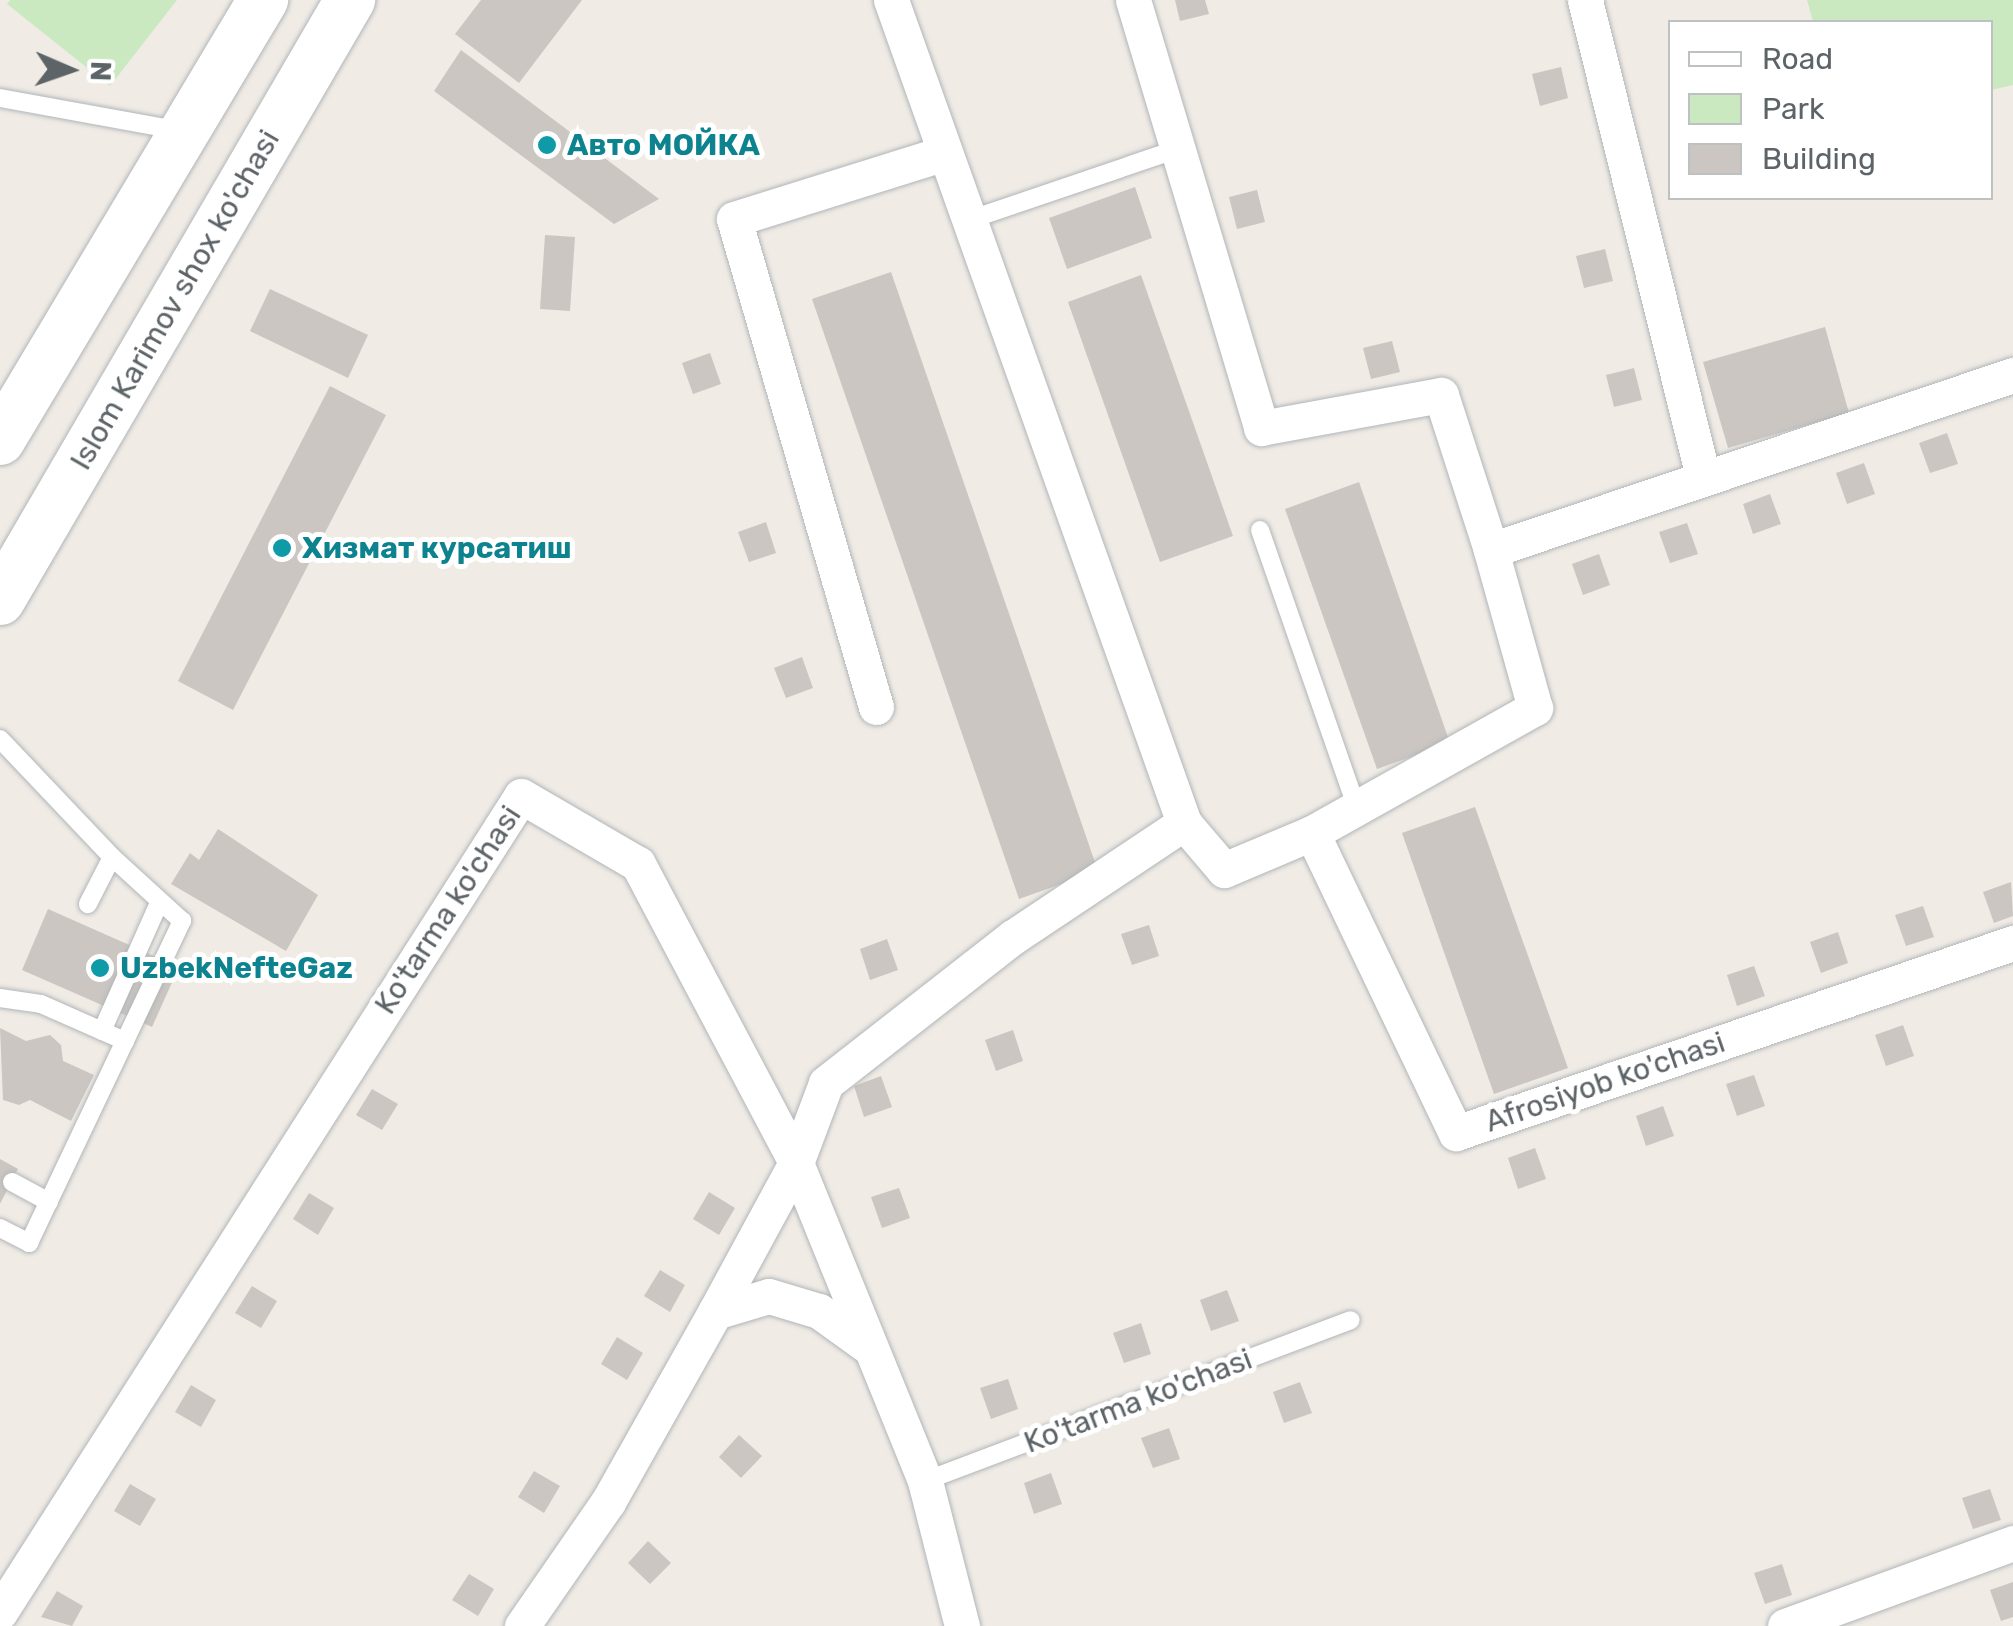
<!DOCTYPE html>
<html>
<head>
<meta charset="utf-8">
<style>
  body { margin:0 }
  #map { position:relative; width:2013px; height:1626px; overflow:hidden; background:#f0ebe5; font-family:Rubik,sans-serif }
  div>[style] { position:absolute }
  .green>* { inset:0; background:#cae9c1 }
  .building>* { inset:0; background:#cbc6c2 }
  .roads { filter:drop-shadow(0 0 2px #b1b6b9) drop-shadow(0 0 2px #b1b6b9) }
  .service>* { height:18px; margin:-9px; padding:0 9px; transform-origin:9px; border-radius:9px; background:#fff }
  .minor>* { height:35px; margin:-17.5px; padding:0 17.5px; transform-origin:17.5px; border-radius:17.5px; background:#fff }
  .secondary>* { height:50px; margin:-25px; padding:0 25px; transform-origin:25px; border-radius:25px; background:#fff }
  .dots>* { width:28px; height:28px; translate:-50% -50%; box-sizing:border-box; border:5px solid #fff; border-radius:50% }
  span { translate:-50% -50%; white-space:nowrap; text-align:center; line-height:1.15; -webkit-text-stroke:10px #fff; paint-order:stroke }
  .culture-label { font-size:30px; color:#0d838f; font-weight:700 }
  .left { translate:0 -50%; text-align:left }
  .street-label { font-size:30px; color:#5d6467 }
  .legend { position:absolute; left:1668px; top:20px; width:325px; height:180px; box-sizing:border-box; background:#fff; border:2px solid #bec1c2; margin:0; padding:12px 18px; list-style:none; font-size:30px; color:#5d6467 }
  .legend li { display:flex; align-items:center; gap:20px; height:50px }
  .legend b { width:50px; border:2px solid #bec1c2 }
  .north { position:absolute; left:20px; top:20px; width:100px; height:100px; -webkit-text-stroke:8px #fff; paint-order:stroke; rotate:92deg; font-size:28px; font-weight:700; line-height:40px; text-align:center; color:#5d6467 }
  .north::after { content:''; display:block; margin:auto; width:35px; height:45px; background:#5d6467; clip-path:polygon(50% 0,100% 100%,50% 72%,0 100%) }
</style>
</head>
<body>
<div id="map">
  <div class="green">
    <div style="clip-path:polygon(10px 0,177px 0,110px 86px,7px 4px)"></div>
    <div style="clip-path:polygon(1807px 0,2013px 0,2013px 85px,1991px 90px,1990px 22px,1813px 22px)"></div>
  </div>
  <div class="building">
    <div style="clip-path:polygon(481px 0,582px 0,519px 83px,455px 34px)"></div>
    <div style="clip-path:polygon(1175px 0,1205px 0,1209px 14px,1180px 21px)"></div>
    <div style="clip-path:polygon(461px 50px,659px 199px,614px 224px,434px 91px)"></div>
    <div style="clip-path:polygon(1561px 67px,1568px 98px,1540px 106px,1532px 74px)"></div>
    <div style="clip-path:polygon(1135px 187px,1152px 238px,1067px 269px,1049px 218px)"></div>
    <div style="clip-path:polygon(1257px 190px,1265px 222px,1237px 229px,1229px 197px)"></div>
    <div style="clip-path:polygon(545px 235px,575px 237px,570px 311px,540px 309px)"></div>
    <div style="clip-path:polygon(1605px 249px,1613px 281px,1584px 288px,1576px 256px)"></div>
    <div style="clip-path:polygon(891px 272px,1098px 871px,1019px 899px,812px 299px)"></div>
    <div style="clip-path:polygon(1141px 275px,1233px 536px,1160px 562px,1068px 302px)"></div>
    <div style="clip-path:polygon(270px 289px,368px 335px,348px 378px,250px 331px)"></div>
    <div style="clip-path:polygon(1825px 327px,1849px 413px,1728px 448px,1703px 362px)"></div>
    <div style="clip-path:polygon(1392px 341px,1400px 372px,1371px 379px,1363px 348px)"></div>
    <div style="clip-path:polygon(710px 353px,721px 384px,693px 394px,682px 363px)"></div>
    <div style="clip-path:polygon(1634px 368px,1642px 400px,1614px 407px,1606px 375px)"></div>
    <div style="clip-path:polygon(330px 386px,386px 415px,233px 710px,178px 681px)"></div>
    <div style="clip-path:polygon(1947px 433px,1958px 464px,1930px 473px,1919px 443px)"></div>
    <div style="clip-path:polygon(1864px 463px,1875px 494px,1847px 504px,1836px 473px)"></div>
    <div style="clip-path:polygon(1359px 482px,1450px 743px,1377px 769px,1285px 509px)"></div>
    <div style="clip-path:polygon(1770px 494px,1781px 524px,1753px 534px,1743px 504px)"></div>
    <div style="clip-path:polygon(766px 522px,776px 553px,749px 562px,738px 532px)"></div>
    <div style="clip-path:polygon(1687px 523px,1698px 554px,1670px 563px,1659px 532px)"></div>
    <div style="clip-path:polygon(1599px 554px,1610px 585px,1583px 595px,1572px 564px)"></div>
    <div style="clip-path:polygon(802px 657px,813px 688px,786px 698px,774px 668px)"></div>
    <div style="clip-path:polygon(1475px 807px,1568px 1068px,1494px 1094px,1402px 833px)"></div>
    <div style="clip-path:polygon(218px 829px,318px 895px,286px 951px,171px 884px,190px 853px,199px 860px)"></div>
    <div style="clip-path:polygon(2011px 882px,2013px 916px,1994px 923px,1983px 892px)"></div>
    <div style="clip-path:polygon(1923px 906px,1934px 937px,1906px 946px,1895px 915px)"></div>
    <div style="clip-path:polygon(48px 909px,179px 967px,152px 1027px,22px 970px)"></div>
    <div style="clip-path:polygon(1149px 925px,1159px 956px,1132px 965px,1121px 934px)"></div>
    <div style="clip-path:polygon(1838px 932px,1848px 963px,1821px 973px,1810px 942px)"></div>
    <div style="clip-path:polygon(887px 939px,898px 970px,870px 980px,860px 949px)"></div>
    <div style="clip-path:polygon(1754px 966px,1765px 996px,1737px 1006px,1727px 975px)"></div>
    <div style="clip-path:polygon(1903px 1025px,1914px 1056px,1886px 1066px,1875px 1035px)"></div>
    <div style="clip-path:polygon(0 1028px,26px 1041px,50px 1035px,61px 1045px,63px 1061px,94px 1075px,71px 1121px,30px 1100px,19px 1105px,3px 1100px)"></div>
    <div style="clip-path:polygon(1013px 1030px,1023px 1061px,996px 1071px,985px 1040px)"></div>
    <div style="clip-path:polygon(1754px 1075px,1765px 1106px,1737px 1116px,1726px 1084px)"></div>
    <div style="clip-path:polygon(881px 1076px,892px 1107px,864px 1117px,854px 1086px)"></div>
    <div style="clip-path:polygon(372px 1089px,398px 1104px,382px 1130px,356px 1115px)"></div>
    <div style="clip-path:polygon(1663px 1106px,1674px 1136px,1646px 1146px,1636px 1116px)"></div>
    <div style="clip-path:polygon(1535px 1148px,1546px 1179px,1518px 1189px,1508px 1158px)"></div>
    <div style="clip-path:polygon(0 1159px,18px 1169px,0 1204px)"></div>
    <div style="clip-path:polygon(899px 1188px,910px 1218px,882px 1228px,871px 1197px)"></div>
    <div style="clip-path:polygon(709px 1192px,735px 1208px,719px 1235px,693px 1219px)"></div>
    <div style="clip-path:polygon(309px 1193px,334px 1208px,318px 1235px,293px 1219px)"></div>
    <div style="clip-path:polygon(660px 1270px,685px 1285px,670px 1312px,644px 1296px)"></div>
    <div style="clip-path:polygon(252px 1286px,277px 1301px,261px 1328px,235px 1313px)"></div>
    <div style="clip-path:polygon(1227px 1290px,1239px 1321px,1211px 1331px,1200px 1300px)"></div>
    <div style="clip-path:polygon(1141px 1323px,1151px 1354px,1124px 1363px,1113px 1333px)"></div>
    <div style="clip-path:polygon(617px 1337px,643px 1353px,627px 1380px,601px 1364px)"></div>
    <div style="clip-path:polygon(1008px 1379px,1018px 1409px,991px 1419px,980px 1388px)"></div>
    <div style="clip-path:polygon(1300px 1382px,1312px 1413px,1284px 1423px,1273px 1392px)"></div>
    <div style="clip-path:polygon(191px 1385px,216px 1400px,201px 1427px,175px 1412px)"></div>
    <div style="clip-path:polygon(1169px 1428px,1180px 1459px,1153px 1468px,1141px 1438px)"></div>
    <div style="clip-path:polygon(739px 1435px,762px 1456px,741px 1478px,719px 1457px)"></div>
    <div style="clip-path:polygon(534px 1471px,560px 1486px,544px 1513px,518px 1497px)"></div>
    <div style="clip-path:polygon(1051px 1473px,1062px 1504px,1034px 1514px,1024px 1483px)"></div>
    <div style="clip-path:polygon(130px 1484px,156px 1499px,140px 1526px,114px 1511px)"></div>
    <div style="clip-path:polygon(1990px 1489px,2001px 1520px,1973px 1529px,1962px 1498px)"></div>
    <div style="clip-path:polygon(648px 1541px,671px 1563px,650px 1584px,628px 1563px)"></div>
    <div style="clip-path:polygon(1782px 1564px,1792px 1595px,1765px 1604px,1754px 1573px)"></div>
    <div style="clip-path:polygon(469px 1574px,494px 1589px,478px 1616px,452px 1600px)"></div>
    <div style="clip-path:polygon(2013px 1582px,2013px 1617px,2001px 1621px,1990px 1590px)"></div>
    <div style="clip-path:polygon(57px 1591px,83px 1606px,72px 1626px,41px 1617px)"></div>
  </div>
  <div class="roads">
    <div class="service">
      <div style="left:0;top:98px;width:184px;rotate:10.3deg"></div>
      <div style="left:969px;top:220px;width:221px;rotate:-18.8deg"></div>
      <div style="left:1260px;top:530px;width:294px;rotate:70.8deg"></div>
      <div style="left:0;top:739px;width:163px;rotate:46.5deg"></div>
      <div style="left:112px;top:857px;width:53px;rotate:117.1deg"></div>
      <div style="left:0;top:998px;width:41px;rotate:8.3deg"></div>
      <div style="left:41px;top:1004px;width:92px;rotate:23.8deg"></div>
      <div style="left:102px;top:1031px;width:142px;rotate:-66deg"></div>
      <div style="left:12px;top:1182px;width:42px;rotate:28.4deg"></div>
      <div style="left:0;top:1228px;width:33px;rotate:27deg"></div>
      <div style="left:29px;top:1243px;width:357px;rotate:-64.6deg"></div>
      <div style="left:182px;top:921px;width:95px;rotate:-137.6deg"></div>
      <div style="left:925px;top:1481px;width:455px;rotate:-20.7deg"></div>
    </div>
    <div class="minor">
      <div style="left:891px;top:0;width:874px;rotate:70.4deg"></div>
      <div style="left:1184px;top:823px;width:62px;rotate:49.6deg"></div>
      <div style="left:1224px;top:870px;width:95px;rotate:-22.8deg"></div>
      <div style="left:1312px;top:833px;width:256px;rotate:-29.3deg"></div>
      <div style="left:1535px;top:708px;width:164px;rotate:-105.6deg"></div>
      <div style="left:1491px;top:550px;width:551px;rotate:-18.53deg"></div>
      <div style="left:1133px;top:0;width:447px;rotate:73.3deg"></div>
      <div style="left:1261px;top:428px;width:183px;rotate:-10.4deg"></div>
      <div style="left:1441px;top:395px;width:163px;rotate:72.1deg"></div>
      <div style="left:1585px;top:0;width:491px;rotate:76.1deg"></div>
      <div style="left:876px;top:707px;width:508px;rotate:-106.22deg"></div>
      <div style="left:734px;top:219px;width:221px;rotate:-17.4deg"></div>
      <div style="left:1312px;top:833px;width:333px;rotate:64.4deg"></div>
      <div style="left:1456px;top:1133px;width:589px;rotate:-18.84deg"></div>
      <div style="left:715px;top:1312px;width:56px;rotate:-16.5deg"></div>
      <div style="left:769px;top:1296px;width:52px;rotate:16.7deg"></div>
      <div style="left:819px;top:1311px;width:62px;rotate:35.8deg"></div>
      <div style="left:0;top:1612px;width:968px;rotate:-57.44deg"></div>
      <div style="left:521px;top:796px;width:135px;rotate:30.2deg"></div>
      <div style="left:638px;top:864px;width:338px;rotate:62.1deg"></div>
      <div style="left:796px;top:1163px;width:343px;rotate:67.9deg"></div>
      <div style="left:925px;top:1481px;width:150px;rotate:75.7deg"></div>
      <div style="left:522px;top:1626px;width:151px;rotate:-55.3deg"></div>
      <div style="left:608px;top:1502px;width:218px;rotate:-60.6deg"></div>
      <div style="left:715px;top:1312px;width:170px;rotate:-61.5deg"></div>
      <div style="left:796px;top:1163px;width:85px;rotate:-69.4deg"></div>
      <div style="left:826px;top:1083px;width:237px;rotate:-38deg"></div>
      <div style="left:1013px;top:937px;width:206px;rotate:-33.7deg"></div>
      <div style="left:1785px;top:1626px;width:243px;rotate:-20deg"></div>
    </div>
    <div class="secondary">
      <div style="left:0;top:440px;width:513px;rotate:-59.13deg"></div>
      <div style="left:0;top:600px;width:695px;rotate:-59.74deg"></div>
    </div>
  </div>
  <div class="dots">
    <div style="left:547px;top:145px;background:#0f9aa8"></div>
    <div style="left:282px;top:548px;background:#0f9aa8"></div>
    <div style="left:100px;top:968px;background:#0f9aa8"></div>
  </div>
  <div class="culture-label">
    <span class="left" style="left:567px;top:145px">Авто МОЙКА</span>
    <span class="left" style="left:302px;top:548px">Хизмат курсатиш</span>
    <span class="left" style="left:120px;top:968px">UzbekNefteGaz</span>
  </div>
  <div class="street-label">
    <span style="left:175px;top:300px;rotate:-60deg">Islom Karimov shox ko'chasi</span>
    <span style="left:448px;top:910px;rotate:-57deg">Ko'tarma ko'chasi</span>
    <span style="left:1605px;top:1082px;rotate:-19deg">Afrosiyob ko'chasi</span>
    <span style="left:1138px;top:1401px;rotate:-21deg">Ko'tarma ko'chasi</span>
  </div>
  <ul class="legend">
  <li><b style="height:12px;background:#fff"></b>Road</li>
  <li><b style="height:28px;background:#cae9c1"></b>Park</li>
  <li><b style="height:28px;background:#cbc6c2"></b>Building</li>
  </ul>
  <div class="north">N</div>
</div>
</body>
</html>
